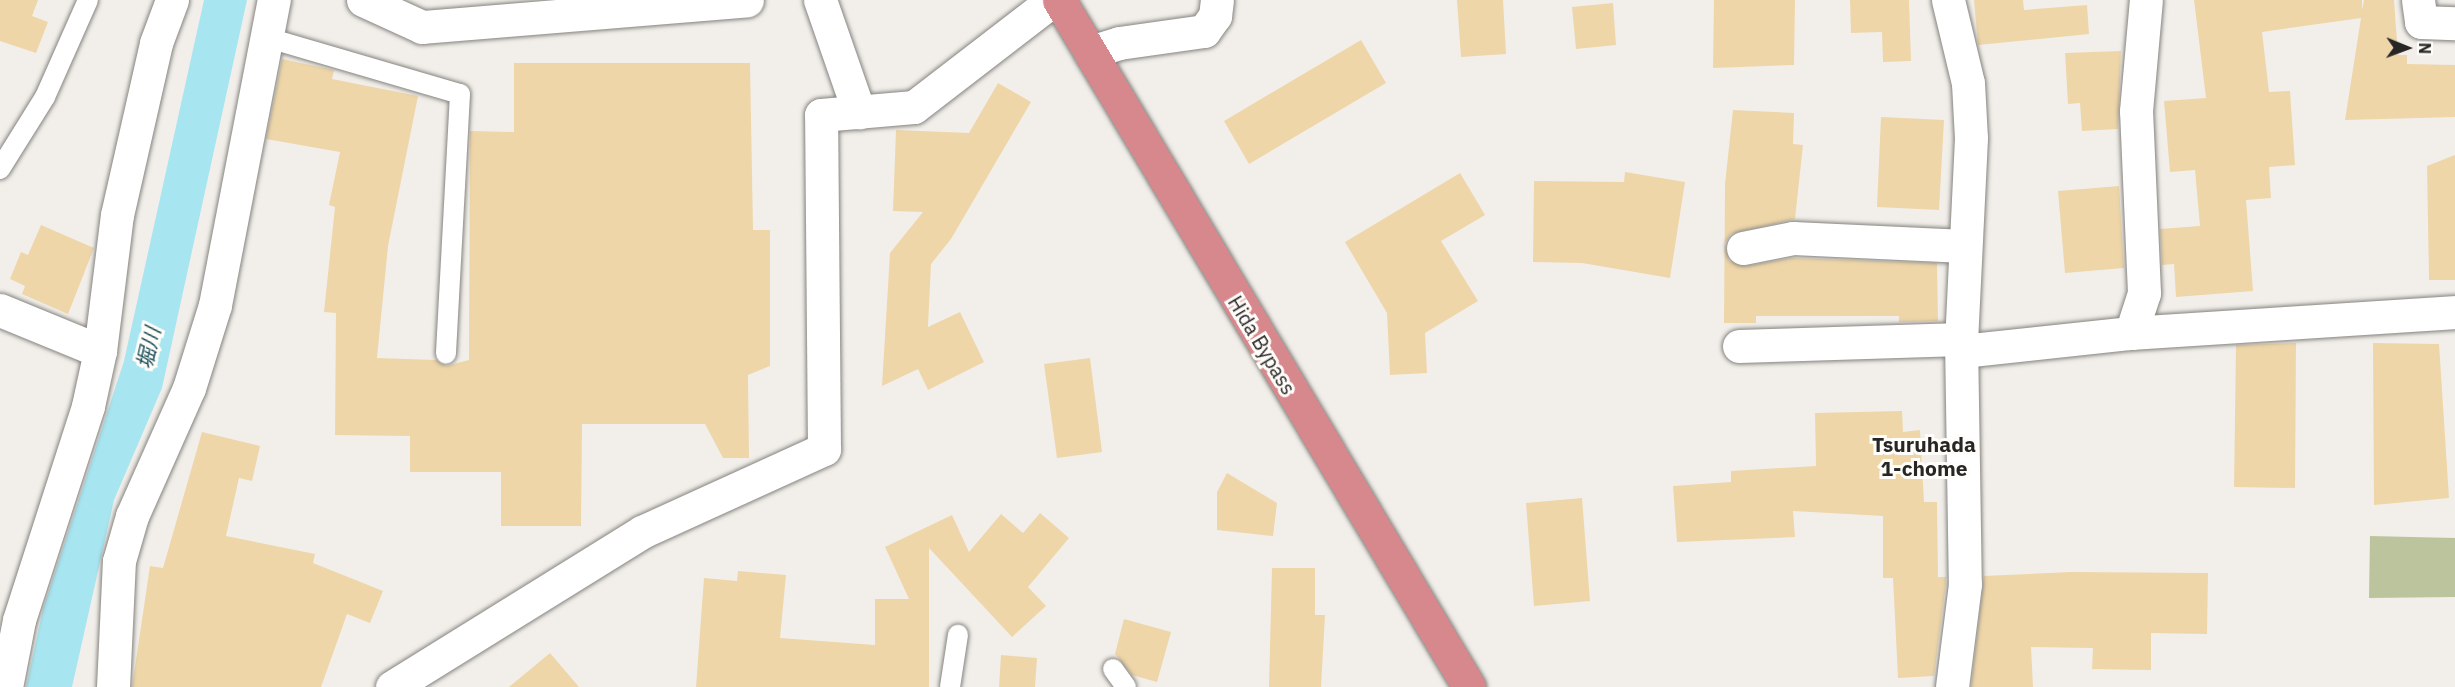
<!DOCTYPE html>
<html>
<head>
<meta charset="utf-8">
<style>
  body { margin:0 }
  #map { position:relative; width:2455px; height:687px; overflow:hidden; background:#f2efeb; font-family:"IBM Plex Sans","Noto Sans JP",sans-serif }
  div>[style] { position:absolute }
  .green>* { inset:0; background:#bcc49d }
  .water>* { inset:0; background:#a7e5f1 }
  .building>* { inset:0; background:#eed6a9 }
  .roads { filter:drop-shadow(0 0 2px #85837f) drop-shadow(0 0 2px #85837f) }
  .service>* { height:20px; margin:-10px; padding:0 10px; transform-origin:10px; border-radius:10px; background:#fff }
  .minor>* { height:33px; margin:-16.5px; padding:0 16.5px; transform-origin:16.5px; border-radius:16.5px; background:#fff }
  .trunk>* { height:33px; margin:-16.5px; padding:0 16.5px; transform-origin:16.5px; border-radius:16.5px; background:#d7888c }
  span { translate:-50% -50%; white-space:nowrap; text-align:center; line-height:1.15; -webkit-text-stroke:6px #fffdf9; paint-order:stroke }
  .street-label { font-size:20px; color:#272625 }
  .water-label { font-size:21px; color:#1a4f59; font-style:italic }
  .neighbourhood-label { font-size:21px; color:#272625; font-weight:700 }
  .north { position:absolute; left:2377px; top:18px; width:60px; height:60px; -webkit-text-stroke:4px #fffdf9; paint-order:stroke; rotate:91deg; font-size:16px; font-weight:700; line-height:24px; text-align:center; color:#272625 }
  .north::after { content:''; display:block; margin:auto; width:21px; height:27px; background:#272625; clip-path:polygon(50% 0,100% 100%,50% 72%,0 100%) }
</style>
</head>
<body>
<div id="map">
  <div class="green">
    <div style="clip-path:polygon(2370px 536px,2455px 538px,2455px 597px,2369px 598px)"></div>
  </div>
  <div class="water">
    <div style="clip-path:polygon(204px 0,247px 0,162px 388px,114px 500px,72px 687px,26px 687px,43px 609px,124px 361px)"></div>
  </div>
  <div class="building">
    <div style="clip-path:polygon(0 0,38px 0,32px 16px,48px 22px,36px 53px,0 41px)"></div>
    <div style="clip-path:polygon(1457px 0,1503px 0,1506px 54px,1461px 57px)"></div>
    <div style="clip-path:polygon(1714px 0,1795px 0,1794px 65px,1713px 68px)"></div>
    <div style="clip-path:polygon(1850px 0,1909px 0,1911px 61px,1883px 62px,1882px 32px,1851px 33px)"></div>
    <div style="clip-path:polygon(1974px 0,2023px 0,2024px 10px,2087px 5px,2089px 34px,1978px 45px)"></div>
    <div style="clip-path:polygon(2194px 0,2362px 0,2362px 10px,2364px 0,2394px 0,2398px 55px,2407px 55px,2407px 64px,2455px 65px,2455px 117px,2345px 120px,2361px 18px,2262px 32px,2269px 92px,2290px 91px,2295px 165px,2269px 167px,2271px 198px,2246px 200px,2253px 291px,2176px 297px,2174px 264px,2162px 265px,2160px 229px,2200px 226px,2195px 170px,2170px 172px,2164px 101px,2206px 98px)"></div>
    <div style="clip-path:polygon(1613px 3px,1616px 45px,1576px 49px,1572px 7px)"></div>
    <div style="clip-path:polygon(1361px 40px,1386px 83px,1249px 164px,1224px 121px)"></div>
    <div style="clip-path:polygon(2121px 51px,2118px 129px,2082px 131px,2080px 103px,2068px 104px,2065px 53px)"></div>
    <div style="clip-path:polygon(282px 59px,334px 70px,332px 79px,418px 96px,388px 246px,377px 358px,436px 360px,446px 366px,469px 360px,470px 131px,514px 132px,514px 63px,750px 63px,753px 230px,770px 230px,770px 366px,748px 375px,749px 458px,723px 458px,705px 424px,582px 424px,581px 526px,501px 526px,501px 472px,410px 472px,410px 436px,335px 435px,336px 313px,324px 312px,335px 207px,329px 205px,340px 152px,266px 139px)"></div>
    <div style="clip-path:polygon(998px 83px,1031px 102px,951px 239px,931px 264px,928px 327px,960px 312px,984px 362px,928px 390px,918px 369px,882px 386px,890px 253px,923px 212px,893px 211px,896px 130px,969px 133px)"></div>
    <div style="clip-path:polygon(1733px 110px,1794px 113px,1793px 144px,1803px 145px,1795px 219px,1731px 234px,1725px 243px,1729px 261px,1746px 266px,1791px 258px,1937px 263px,1938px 321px,1899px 322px,1899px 316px,1756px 316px,1756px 323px,1724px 323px,1725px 184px)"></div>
    <div style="clip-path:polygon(1881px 117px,1944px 120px,1939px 210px,1877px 207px)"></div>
    <div style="clip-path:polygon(2455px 155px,2455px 280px,2429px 280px,2427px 166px)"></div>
    <div style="clip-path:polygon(1625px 172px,1685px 182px,1670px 278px,1582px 263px,1533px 262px,1534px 181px,1624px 182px)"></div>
    <div style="clip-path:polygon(1460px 173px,1485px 215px,1441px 241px,1478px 301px,1425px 333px,1427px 373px,1390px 375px,1387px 313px,1345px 242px)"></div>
    <div style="clip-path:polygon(2119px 186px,2124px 268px,2065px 273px,2058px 191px)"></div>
    <div style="clip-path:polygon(41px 225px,94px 248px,68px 314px,22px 294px,25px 286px,10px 279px,21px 252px,28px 255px)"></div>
    <div style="clip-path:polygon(2296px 343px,2295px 488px,2234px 487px,2236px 345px)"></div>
    <div style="clip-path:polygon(2373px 343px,2439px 344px,2449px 498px,2374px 505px)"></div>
    <div style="clip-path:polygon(1090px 358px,1102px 452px,1057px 458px,1044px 364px)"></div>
    <div style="clip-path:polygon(1902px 411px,1903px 432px,1920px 430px,1924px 502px,1937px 502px,1938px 577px,1946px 577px,1946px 583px,1934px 676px,1898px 678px,1893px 578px,1883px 578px,1883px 516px,1793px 511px,1795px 537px,1677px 542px,1673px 486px,1731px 482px,1731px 471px,1816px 466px,1815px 413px)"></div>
    <div style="clip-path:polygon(202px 432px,260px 446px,252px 481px,239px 478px,226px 536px,315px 554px,313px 563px,383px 591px,370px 623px,347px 614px,321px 687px,132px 687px,150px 566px,163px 568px)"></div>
    <div style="clip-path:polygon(1227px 473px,1277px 503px,1273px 536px,1217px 530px,1217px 492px)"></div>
    <div style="clip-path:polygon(1582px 498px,1590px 601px,1534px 606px,1526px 503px)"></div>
    <div style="clip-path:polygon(1040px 513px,1069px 538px,1028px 587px,1046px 606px,1012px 637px,929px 548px,929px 687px,696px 687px,704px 578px,737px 581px,738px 571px,786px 575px,780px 638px,875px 645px,875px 599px,909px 599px,885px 547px,952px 515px,969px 552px,1001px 514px,1023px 533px)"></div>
    <div style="clip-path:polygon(1272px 568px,1315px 568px,1315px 615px,1325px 615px,1321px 687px,1269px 687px)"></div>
    <div style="clip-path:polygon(2071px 572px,2208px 573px,2207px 634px,2151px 633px,2151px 670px,2092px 669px,2093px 648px,2031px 647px,2033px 687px,1971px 687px,1984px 576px)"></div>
    <div style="clip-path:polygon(1124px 619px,1171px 632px,1157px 682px,1132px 675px,1115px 654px)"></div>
    <div style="clip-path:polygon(550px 653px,579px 687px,509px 687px)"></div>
    <div style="clip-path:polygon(1001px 655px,1037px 658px,1035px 687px,999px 687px)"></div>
  </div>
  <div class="roads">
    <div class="service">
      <div style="left:265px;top:37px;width:203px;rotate:16.3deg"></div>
      <div style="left:460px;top:94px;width:260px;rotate:93.1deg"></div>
      <div style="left:0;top:169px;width:85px;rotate:-58deg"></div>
      <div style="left:45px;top:97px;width:106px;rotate:-66.1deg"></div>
      <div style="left:1113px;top:669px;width:22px;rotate:54deg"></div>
      <div style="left:950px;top:687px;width:53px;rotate:-81.3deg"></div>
    </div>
    <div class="minor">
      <div style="left:363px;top:0;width:65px;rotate:24.6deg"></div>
      <div style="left:422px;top:27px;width:326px;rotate:-4.7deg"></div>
      <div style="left:820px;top:0;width:119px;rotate:70.8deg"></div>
      <div style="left:1948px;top:0;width:85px;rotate:76.5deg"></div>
      <div style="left:1968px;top:83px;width:55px;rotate:86.9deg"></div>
      <div style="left:1971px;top:138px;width:201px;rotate:92.8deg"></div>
      <div style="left:1961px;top:339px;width:245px;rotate:89.1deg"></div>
      <div style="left:1965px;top:584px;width:104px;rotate:97.2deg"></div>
      <div style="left:2418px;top:0;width:22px;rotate:82deg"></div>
      <div style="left:2421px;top:22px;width:34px;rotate:2deg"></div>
      <div style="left:1090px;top:52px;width:30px;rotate:-17deg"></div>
      <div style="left:1119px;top:43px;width:86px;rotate:-8deg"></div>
      <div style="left:1204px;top:31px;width:19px;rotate:-54deg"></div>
      <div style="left:1215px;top:16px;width:16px;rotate:-83deg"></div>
      <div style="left:1743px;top:248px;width:51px;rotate:-11.3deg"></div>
      <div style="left:1793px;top:238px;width:172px;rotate:2.7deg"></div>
      <div style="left:0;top:310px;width:108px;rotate:22.3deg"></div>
      <div style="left:2131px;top:333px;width:42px;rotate:-72deg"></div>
      <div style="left:2144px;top:293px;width:182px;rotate:-92.5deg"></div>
      <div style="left:2136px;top:111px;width:111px;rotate:-84.9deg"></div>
      <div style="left:1739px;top:346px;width:222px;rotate:-1.8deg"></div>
      <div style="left:1962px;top:351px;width:170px;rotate:-6.1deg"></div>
      <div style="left:2131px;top:333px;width:325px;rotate:-3.7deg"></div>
      <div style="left:6px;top:687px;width:68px;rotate:-79deg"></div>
      <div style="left:19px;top:620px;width:225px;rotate:-72.1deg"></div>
      <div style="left:88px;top:406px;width:56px;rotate:-77.7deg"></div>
      <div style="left:100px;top:351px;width:137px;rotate:-82.9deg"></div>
      <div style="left:117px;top:215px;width:176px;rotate:-77.2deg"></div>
      <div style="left:156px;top:43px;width:46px;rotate:-69.6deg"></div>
      <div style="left:113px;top:687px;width:126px;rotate:-87.3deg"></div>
      <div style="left:119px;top:561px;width:47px;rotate:-73.9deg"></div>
      <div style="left:132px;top:516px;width:140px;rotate:-66deg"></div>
      <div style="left:189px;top:388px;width:87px;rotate:-72.6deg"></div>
      <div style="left:215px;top:305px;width:311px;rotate:-79.1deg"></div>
      <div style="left:392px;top:687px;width:294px;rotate:-31.8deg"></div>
      <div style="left:642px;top:532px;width:200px;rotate:-24.5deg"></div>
      <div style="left:824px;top:449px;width:334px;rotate:-90.5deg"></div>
      <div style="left:821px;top:115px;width:93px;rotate:-4.9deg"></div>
      <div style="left:914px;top:107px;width:175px;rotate:-37.6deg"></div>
    </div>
    <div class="trunk">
      <div style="left:1059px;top:0;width:800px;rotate:59.17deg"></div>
    </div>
  </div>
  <div class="street-label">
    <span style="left:1262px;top:345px;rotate:59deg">Hida Bypass</span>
  </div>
  <div class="water-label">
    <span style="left:148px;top:348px;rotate:-77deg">堀川</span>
  </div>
  <div class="neighbourhood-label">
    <span style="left:1924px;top:456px">Tsuruhada<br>1-chome</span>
  </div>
  <div class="north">N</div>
</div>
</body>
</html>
